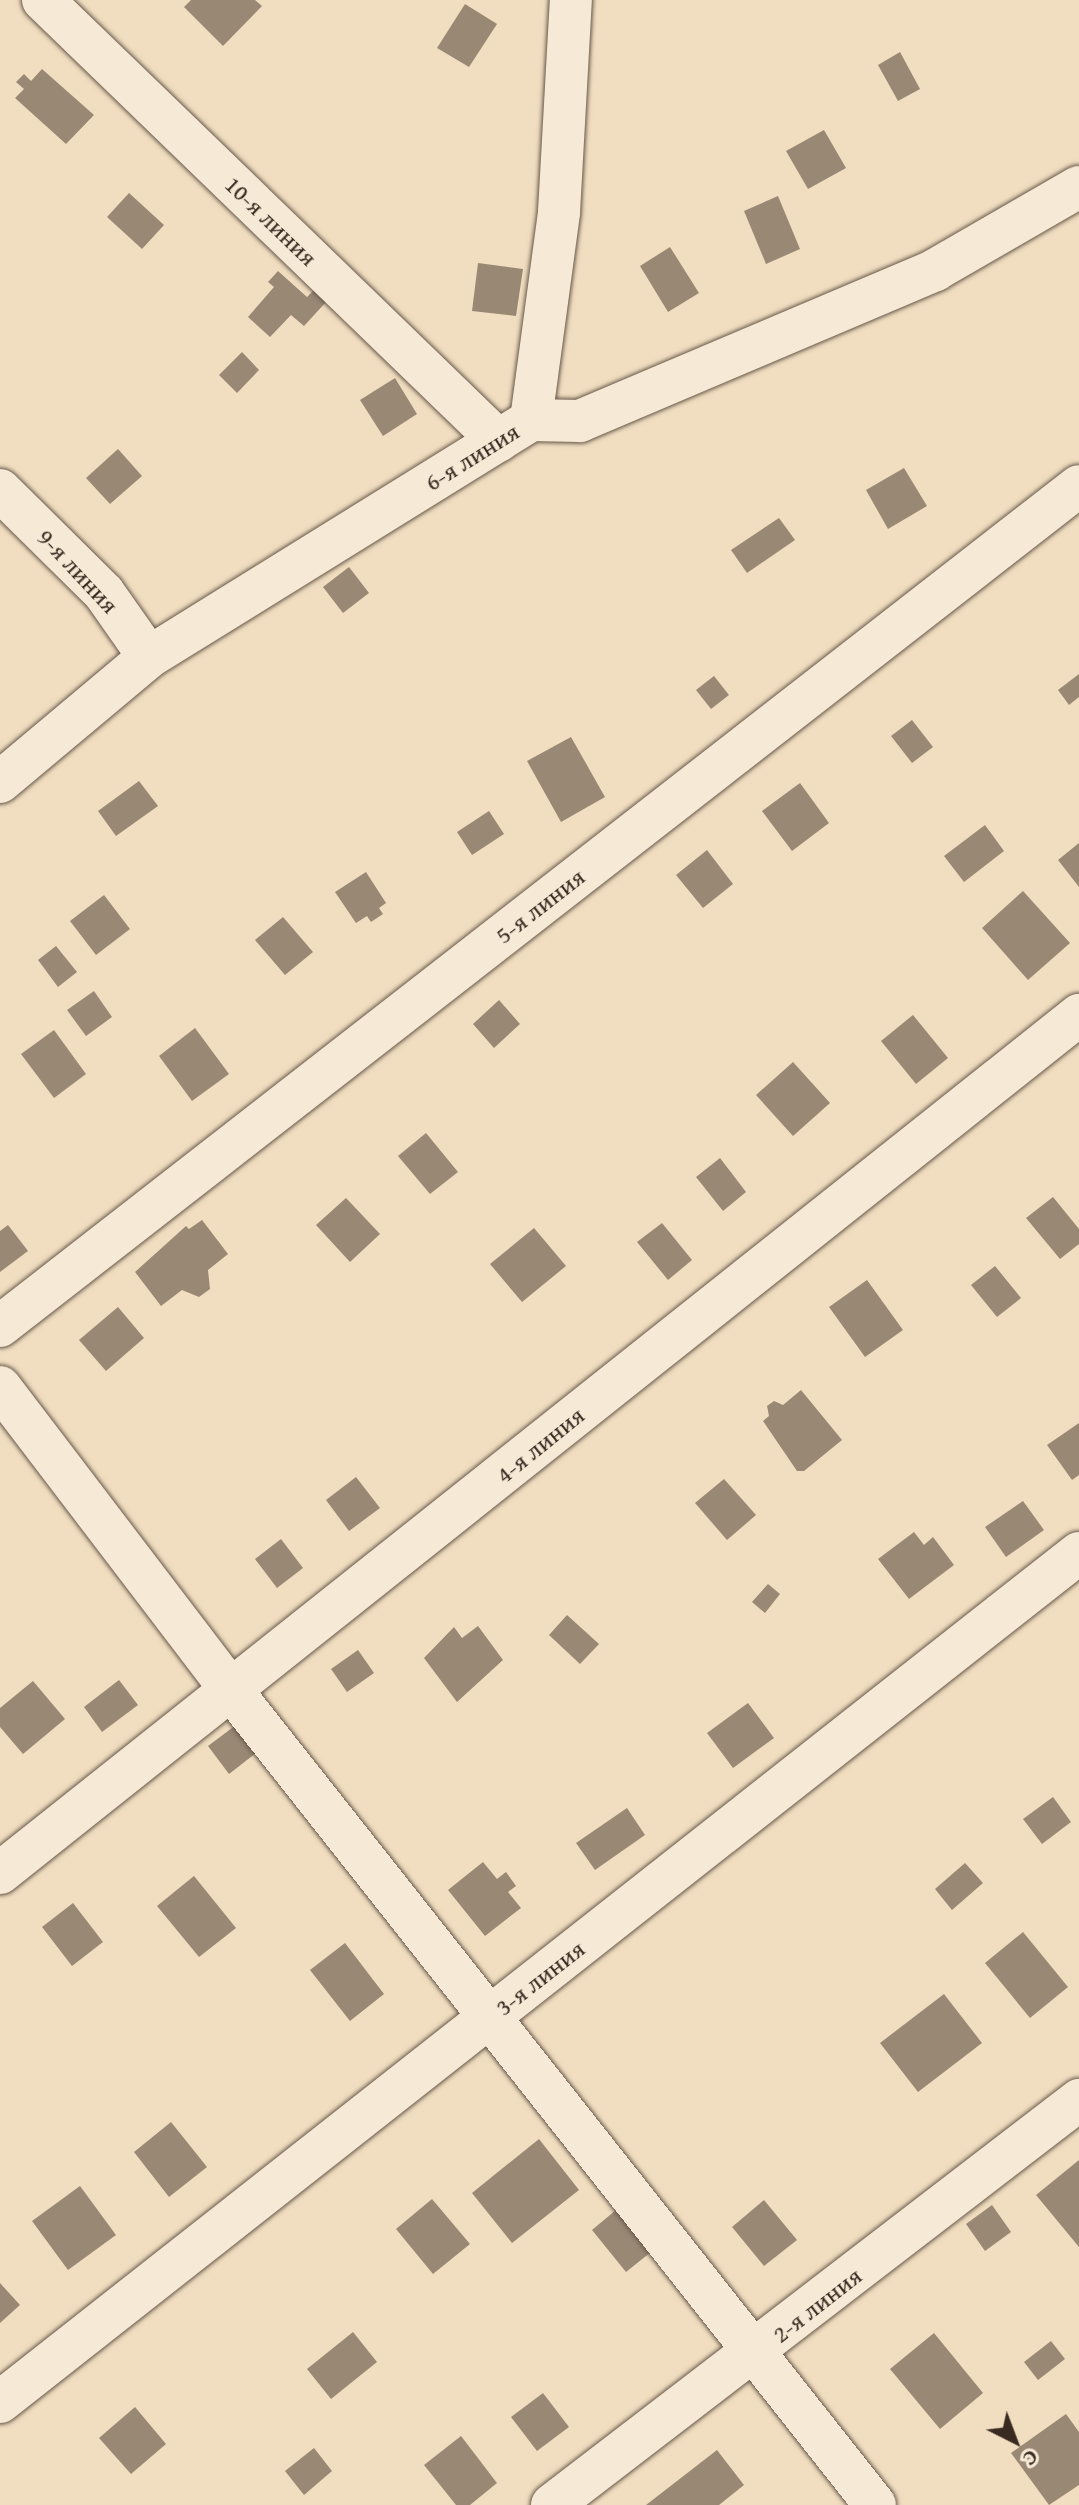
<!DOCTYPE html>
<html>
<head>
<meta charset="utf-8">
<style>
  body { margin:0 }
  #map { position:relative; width:1079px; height:2505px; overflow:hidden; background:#f1dec0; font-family:"Gentium Book Plus",serif }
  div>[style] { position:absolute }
  .building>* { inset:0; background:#998874 }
  .roads { filter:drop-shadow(0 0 2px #67584a) drop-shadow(0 0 2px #67584a) }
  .minor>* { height:42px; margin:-21px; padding:0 21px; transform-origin:21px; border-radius:21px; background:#f6ead6 }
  span { translate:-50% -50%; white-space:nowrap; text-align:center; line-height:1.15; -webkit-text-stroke:7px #f6ead6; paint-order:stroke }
  .street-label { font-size:24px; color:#392b22 }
  .north { position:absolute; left:975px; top:2401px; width:80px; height:80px; -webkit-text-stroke:6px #f6ead6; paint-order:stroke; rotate:138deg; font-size:22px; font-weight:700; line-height:32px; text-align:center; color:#392b22 }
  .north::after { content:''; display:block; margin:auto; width:28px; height:36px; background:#392b22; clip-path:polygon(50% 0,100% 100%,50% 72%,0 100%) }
</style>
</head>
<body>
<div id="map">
  <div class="building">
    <div style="clip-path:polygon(191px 0,255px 0,262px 6px,223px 46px,184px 7px)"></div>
    <div style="clip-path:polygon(465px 4px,497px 24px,469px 67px,437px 48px)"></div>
    <div style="clip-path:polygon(900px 52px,920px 89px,898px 101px,878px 65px)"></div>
    <div style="clip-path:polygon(42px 69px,94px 115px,66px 144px,15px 98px,24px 89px,16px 82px,24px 74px,31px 81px)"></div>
    <div style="clip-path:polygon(824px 130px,846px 168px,808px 189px,786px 151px)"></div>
    <div style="clip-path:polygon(129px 193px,164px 225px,142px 249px,107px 217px)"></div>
    <div style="clip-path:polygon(778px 196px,800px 249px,766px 264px,744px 211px)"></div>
    <div style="clip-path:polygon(670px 247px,699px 293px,668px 312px,640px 266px)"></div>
    <div style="clip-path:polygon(478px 263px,523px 269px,516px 316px,472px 311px)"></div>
    <div style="clip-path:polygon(278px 271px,307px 297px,314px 290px,327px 301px,304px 326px,291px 315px,270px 337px,248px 317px,274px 287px,268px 282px)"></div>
    <div style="clip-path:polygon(242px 352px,259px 370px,237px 393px,219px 375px)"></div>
    <div style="clip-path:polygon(395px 378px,417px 414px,383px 436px,360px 400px)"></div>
    <div style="clip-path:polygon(118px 449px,142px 476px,110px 504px,86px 478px)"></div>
    <div style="clip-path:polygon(904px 468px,927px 506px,888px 529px,866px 490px)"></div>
    <div style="clip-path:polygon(779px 518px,795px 540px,747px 573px,731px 550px)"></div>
    <div style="clip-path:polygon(349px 567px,369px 593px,343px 613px,323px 587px)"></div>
    <div style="clip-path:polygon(1079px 674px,1079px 697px,1069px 705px,1058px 690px)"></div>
    <div style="clip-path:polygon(714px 676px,729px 695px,711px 709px,696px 690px)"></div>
    <div style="clip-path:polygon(912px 720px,933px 747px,912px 763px,891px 736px)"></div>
    <div style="clip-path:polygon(571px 737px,605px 797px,561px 822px,527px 761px)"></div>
    <div style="clip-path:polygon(139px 781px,158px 806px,116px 836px,98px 811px)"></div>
    <div style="clip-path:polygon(800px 783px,829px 823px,792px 851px,762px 811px)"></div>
    <div style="clip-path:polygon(489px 811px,504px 834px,472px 855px,457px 832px)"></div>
    <div style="clip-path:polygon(985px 825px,1004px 851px,964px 882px,944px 856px)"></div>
    <div style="clip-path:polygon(1079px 843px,1079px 887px,1058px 860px)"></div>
    <div style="clip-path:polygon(707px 850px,733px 884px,703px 908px,676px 875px)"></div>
    <div style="clip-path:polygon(366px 872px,386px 903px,379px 908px,383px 914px,371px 922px,367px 916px,356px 923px,335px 892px)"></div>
    <div style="clip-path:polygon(1023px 891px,1070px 943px,1028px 980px,982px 928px)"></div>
    <div style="clip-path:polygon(104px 895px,130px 929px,96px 955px,70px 921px)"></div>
    <div style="clip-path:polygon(283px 917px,313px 952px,285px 975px,255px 940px)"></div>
    <div style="clip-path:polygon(56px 946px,77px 972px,58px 987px,38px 960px)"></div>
    <div style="clip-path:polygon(94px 991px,112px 1017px,86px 1036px,67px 1010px)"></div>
    <div style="clip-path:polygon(499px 1000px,520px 1024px,494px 1048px,473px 1024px)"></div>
    <div style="clip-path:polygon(913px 1015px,948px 1058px,916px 1084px,881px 1041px)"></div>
    <div style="clip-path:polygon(195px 1028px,229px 1074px,192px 1101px,159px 1056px)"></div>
    <div style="clip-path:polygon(54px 1030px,86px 1074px,54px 1098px,21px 1054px)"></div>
    <div style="clip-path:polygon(793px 1062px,830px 1103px,793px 1136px,756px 1095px)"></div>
    <div style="clip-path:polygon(426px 1133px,458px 1172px,430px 1194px,398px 1156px)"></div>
    <div style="clip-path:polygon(720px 1158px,746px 1192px,723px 1211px,696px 1177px)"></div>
    <div style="clip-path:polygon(1053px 1197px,1079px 1229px,1079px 1244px,1060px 1259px,1026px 1218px)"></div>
    <div style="clip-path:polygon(346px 1198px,380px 1234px,350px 1262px,316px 1225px)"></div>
    <div style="clip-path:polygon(202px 1220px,228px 1254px,208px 1270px,210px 1289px,199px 1297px,182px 1290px,161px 1306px,135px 1272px,186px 1226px,189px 1229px)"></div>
    <div style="clip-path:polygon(662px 1223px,692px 1260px,668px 1280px,637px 1242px)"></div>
    <div style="clip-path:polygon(8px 1225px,28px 1251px,0 1272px,0 1231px)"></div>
    <div style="clip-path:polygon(534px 1228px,566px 1266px,522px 1302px,490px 1264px)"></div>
    <div style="clip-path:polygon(995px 1266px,1021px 1298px,997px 1317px,971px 1285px)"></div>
    <div style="clip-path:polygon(867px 1280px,903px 1330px,865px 1357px,829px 1307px)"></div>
    <div style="clip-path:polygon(118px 1307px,144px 1338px,106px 1371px,79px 1340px)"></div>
    <div style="clip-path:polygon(801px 1390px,842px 1440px,804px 1471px,797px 1471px,763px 1421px,769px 1416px,767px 1406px,774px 1401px,783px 1405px)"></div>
    <div style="clip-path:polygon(1079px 1423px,1079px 1475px,1072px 1480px,1047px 1445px)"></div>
    <div style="clip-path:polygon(356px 1477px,380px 1508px,349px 1531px,326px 1500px)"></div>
    <div style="clip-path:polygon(724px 1479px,756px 1515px,727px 1540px,695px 1503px)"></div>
    <div style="clip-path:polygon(1023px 1501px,1044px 1530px,1006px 1557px,985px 1527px)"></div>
    <div style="clip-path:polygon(914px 1532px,924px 1545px,933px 1537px,954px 1565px,909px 1599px,878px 1559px)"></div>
    <div style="clip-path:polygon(281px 1539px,303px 1568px,277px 1588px,255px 1559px)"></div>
    <div style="clip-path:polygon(768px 1584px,780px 1594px,765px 1613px,752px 1602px)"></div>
    <div style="clip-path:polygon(567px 1615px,599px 1644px,580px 1664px,549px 1635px)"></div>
    <div style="clip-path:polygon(478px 1626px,503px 1660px,457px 1702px,424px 1658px,454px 1627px,462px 1638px)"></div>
    <div style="clip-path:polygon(358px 1650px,374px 1673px,347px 1692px,331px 1669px)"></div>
    <div style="clip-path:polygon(119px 1680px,138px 1705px,102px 1732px,84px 1707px)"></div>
    <div style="clip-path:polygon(33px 1681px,65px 1719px,23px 1754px,0 1727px,0 1708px)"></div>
    <div style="clip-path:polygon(748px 1703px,774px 1738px,733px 1768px,707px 1733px)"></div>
    <div style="clip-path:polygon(240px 1722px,261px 1749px,229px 1774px,208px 1746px)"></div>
    <div style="clip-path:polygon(1053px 1797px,1071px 1822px,1042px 1844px,1023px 1819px)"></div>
    <div style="clip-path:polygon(627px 1808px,645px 1835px,595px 1870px,576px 1843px)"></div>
    <div style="clip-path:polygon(483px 1862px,497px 1879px,506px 1872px,516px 1886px,508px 1892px,521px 1908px,485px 1936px,448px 1890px)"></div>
    <div style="clip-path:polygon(965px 1863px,983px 1883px,952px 1910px,935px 1889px)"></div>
    <div style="clip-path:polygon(194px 1876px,236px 1928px,199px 1957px,157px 1906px)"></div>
    <div style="clip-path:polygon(73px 1903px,103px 1942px,72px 1966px,42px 1927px)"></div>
    <div style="clip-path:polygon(1023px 1932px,1068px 1987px,1030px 2018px,985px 1963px)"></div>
    <div style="clip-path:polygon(345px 1943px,384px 1994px,350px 2021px,310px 1970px)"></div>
    <div style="clip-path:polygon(944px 1994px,982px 2043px,918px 2092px,880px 2043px)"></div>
    <div style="clip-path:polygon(171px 2122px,207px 2167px,169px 2197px,134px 2152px)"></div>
    <div style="clip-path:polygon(539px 2139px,579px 2190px,512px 2243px,472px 2193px)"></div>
    <div style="clip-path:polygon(1079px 2160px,1079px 2247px,1036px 2195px)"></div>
    <div style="clip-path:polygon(80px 2186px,116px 2235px,68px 2270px,32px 2221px)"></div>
    <div style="clip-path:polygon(432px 2199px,470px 2244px,433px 2274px,396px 2229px)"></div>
    <div style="clip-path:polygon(764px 2200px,797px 2240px,764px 2266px,732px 2227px)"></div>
    <div style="clip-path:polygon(992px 2205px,1011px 2232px,985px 2251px,966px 2224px)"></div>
    <div style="clip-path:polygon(616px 2210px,651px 2252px,626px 2272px,592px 2230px)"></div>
    <div style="clip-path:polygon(0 2283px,20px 2305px,0 2323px)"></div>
    <div style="clip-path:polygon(353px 2332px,377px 2362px,331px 2399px,307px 2369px)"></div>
    <div style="clip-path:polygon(934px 2333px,983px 2393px,940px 2429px,890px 2369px)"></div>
    <div style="clip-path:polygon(1051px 2341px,1065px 2359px,1038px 2380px,1024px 2362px)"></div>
    <div style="clip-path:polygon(543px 2393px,569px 2427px,537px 2451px,511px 2417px)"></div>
    <div style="clip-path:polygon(135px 2407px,166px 2444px,131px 2474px,99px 2438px)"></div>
    <div style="clip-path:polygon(1066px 2414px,1079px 2432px,1079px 2485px,1049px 2505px,1011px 2453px)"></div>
    <div style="clip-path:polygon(461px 2436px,497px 2483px,470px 2505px,456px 2505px,424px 2465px)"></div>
    <div style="clip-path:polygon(314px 2448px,332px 2471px,304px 2495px,285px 2471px)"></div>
    <div style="clip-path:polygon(717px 2450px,744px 2485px,719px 2505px,646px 2505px)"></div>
  </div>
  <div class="roads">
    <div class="minor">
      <div style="left:43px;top:0;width:634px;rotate:44.04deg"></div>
      <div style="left:531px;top:420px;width:210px;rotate:-82.3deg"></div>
      <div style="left:559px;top:212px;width:212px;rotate:-86.8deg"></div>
      <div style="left:0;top:490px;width:146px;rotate:44.7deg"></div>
      <div style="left:104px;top:593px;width:78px;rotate:54.9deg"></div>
      <div style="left:0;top:782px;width:194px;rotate:-40deg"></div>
      <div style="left:149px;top:657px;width:450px;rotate:-31.8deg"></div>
      <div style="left:531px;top:420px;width:49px;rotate:1.2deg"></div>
      <div style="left:580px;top:421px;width:386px;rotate:-23deg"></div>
      <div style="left:935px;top:270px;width:166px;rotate:-30deg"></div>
      <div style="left:0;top:1326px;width:1367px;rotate:-37.9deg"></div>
      <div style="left:0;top:1387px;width:382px;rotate:52.7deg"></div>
      <div style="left:232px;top:1691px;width:1037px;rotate:51.69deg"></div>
      <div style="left:0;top:1873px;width:1379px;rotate:-38.49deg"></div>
      <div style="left:0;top:2402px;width:1373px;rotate:-38.2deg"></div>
      <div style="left:552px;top:2505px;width:665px;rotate:-37.54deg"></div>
    </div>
  </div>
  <div class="street-label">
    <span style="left:271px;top:221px;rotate:44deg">10-я линия</span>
    <span style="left:472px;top:457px;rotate:-32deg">6-я линия</span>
    <span style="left:78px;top:571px;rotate:47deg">9-я линия</span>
    <span style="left:540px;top:906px;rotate:-38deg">5-я линия</span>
    <span style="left:540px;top:1445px;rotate:-39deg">4-я линия</span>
    <span style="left:540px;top:1978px;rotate:-38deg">3-я линия</span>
    <span style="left:817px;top:2305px;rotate:-38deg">2-я линия</span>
  </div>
  <div class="north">С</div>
</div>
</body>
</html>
